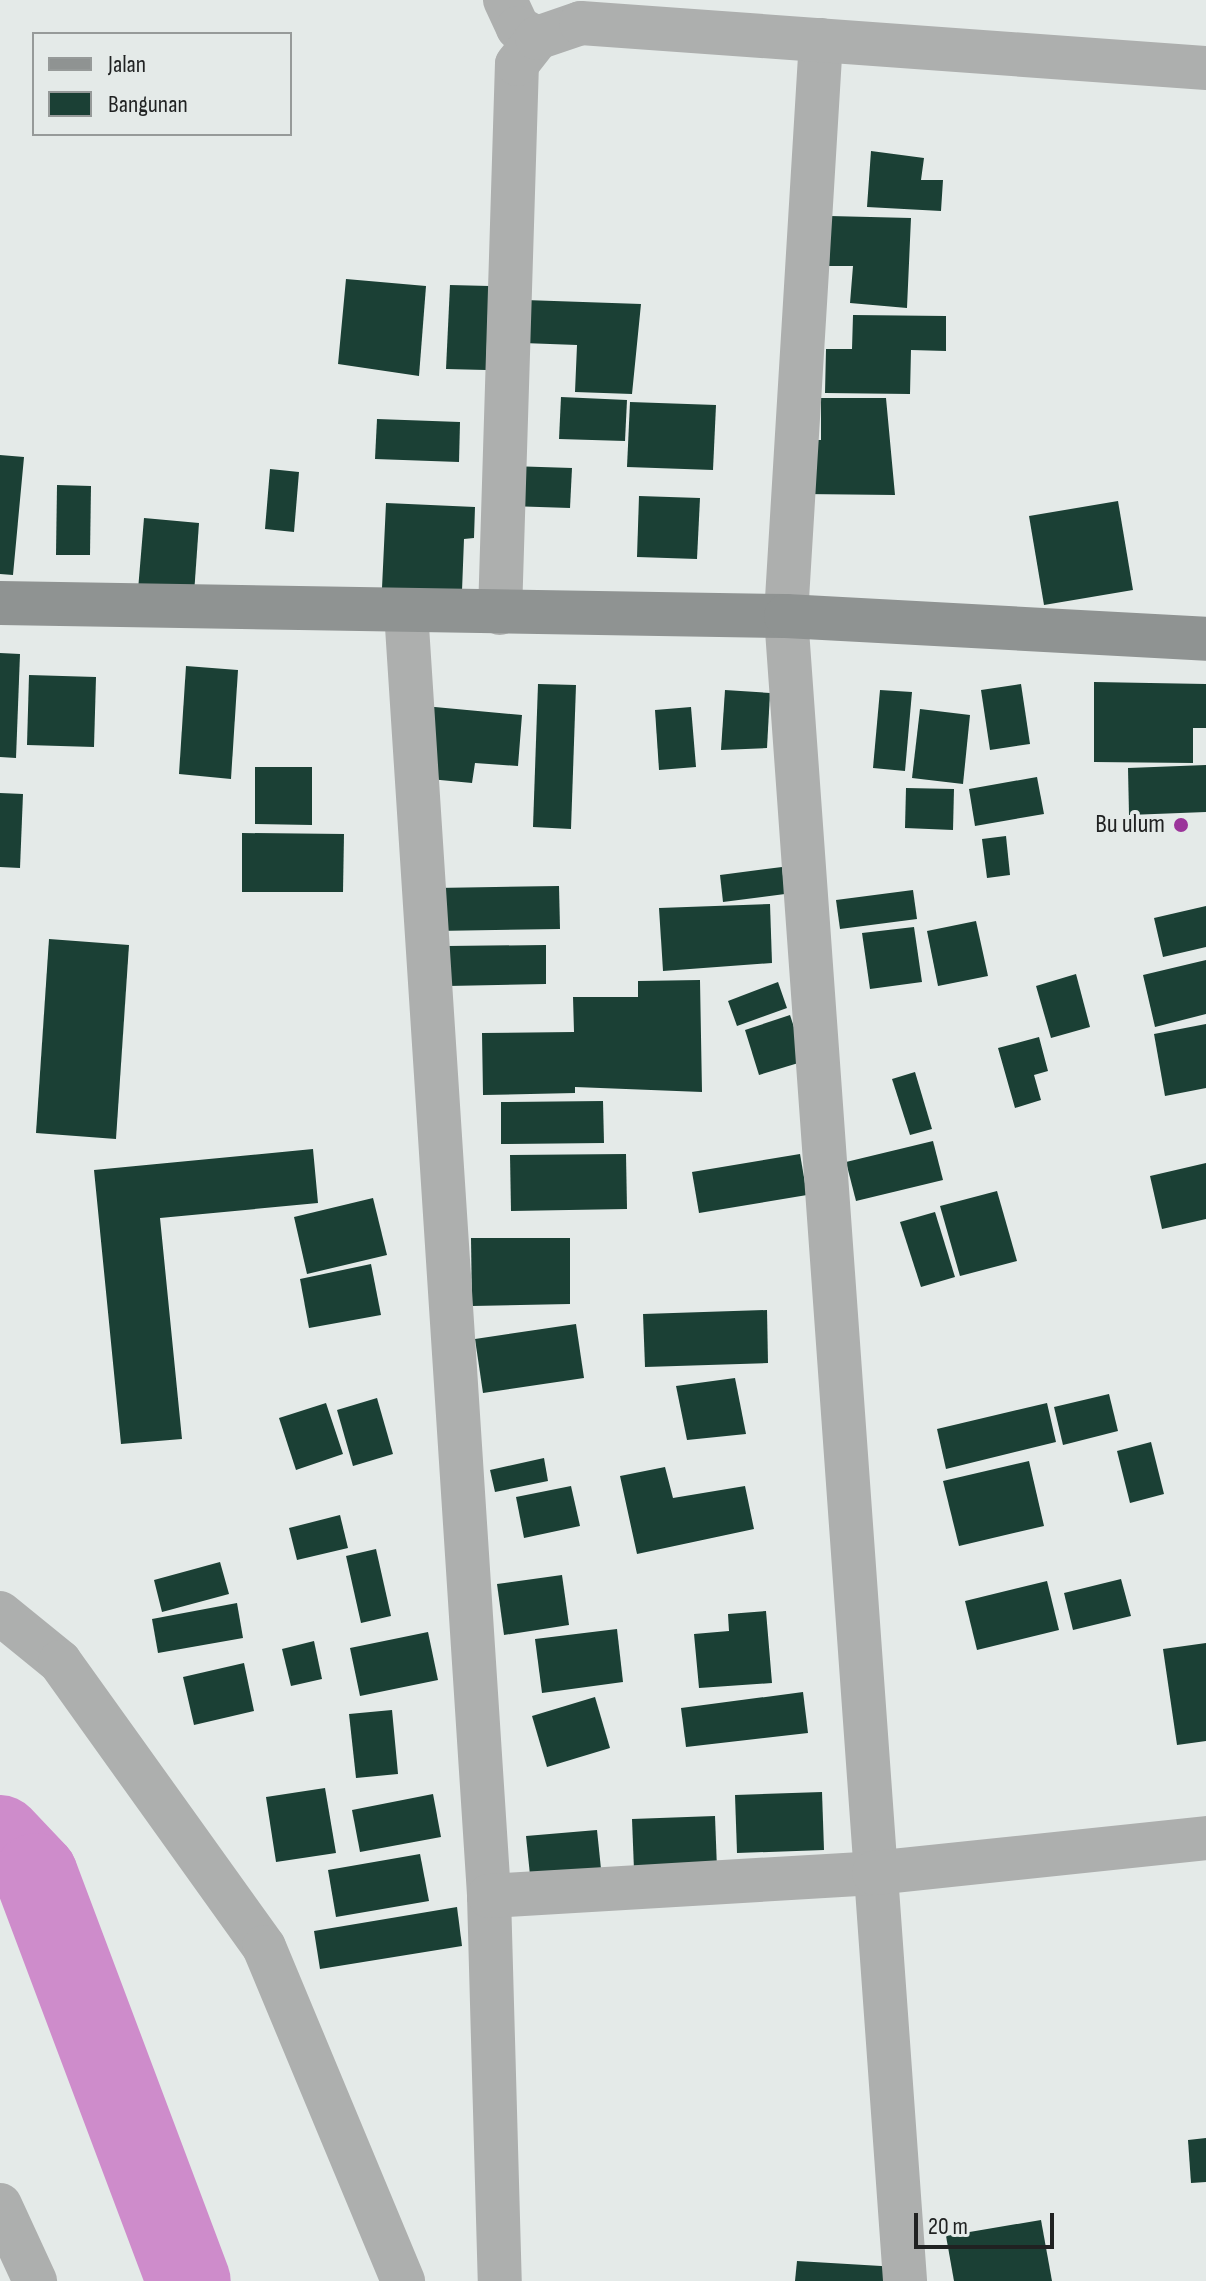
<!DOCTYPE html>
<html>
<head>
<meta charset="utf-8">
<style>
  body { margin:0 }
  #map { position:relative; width:1206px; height:2281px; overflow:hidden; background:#e4eae8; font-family:"Sofia Sans Condensed",sans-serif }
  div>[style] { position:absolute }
  .river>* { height:84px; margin:-42px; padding:0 42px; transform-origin:42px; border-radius:42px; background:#ce8ccb }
  .building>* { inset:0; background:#1b4035 }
  .street>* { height:44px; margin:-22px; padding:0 22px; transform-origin:22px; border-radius:22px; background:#adafae }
  .secondary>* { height:44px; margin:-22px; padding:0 22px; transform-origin:22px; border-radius:22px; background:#8f9392 }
  .dots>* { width:22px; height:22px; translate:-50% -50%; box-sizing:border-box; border:4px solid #e4eae8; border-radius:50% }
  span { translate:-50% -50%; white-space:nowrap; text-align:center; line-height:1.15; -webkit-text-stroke:8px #e4eae8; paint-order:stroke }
  .poi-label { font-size:26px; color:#202222 }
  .right { translate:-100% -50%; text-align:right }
  .legend { position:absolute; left:32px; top:32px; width:260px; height:104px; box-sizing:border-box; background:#e4eae8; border:2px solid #969a99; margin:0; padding:10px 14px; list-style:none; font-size:24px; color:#202222 }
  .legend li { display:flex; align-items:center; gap:16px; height:40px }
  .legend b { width:40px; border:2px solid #969a99 }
  .scale { position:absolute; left:914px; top:2213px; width:140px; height:36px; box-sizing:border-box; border:4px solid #202222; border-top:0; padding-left:10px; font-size:24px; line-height:28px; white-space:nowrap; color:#202222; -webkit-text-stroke:6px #e4eae8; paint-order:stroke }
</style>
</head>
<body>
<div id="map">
  <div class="river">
    <div style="left:0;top:1837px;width:52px;rotate:46.5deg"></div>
    <div style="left:36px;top:1875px;width:434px;rotate:69.4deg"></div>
  </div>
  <div class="building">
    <div style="clip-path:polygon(871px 151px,924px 158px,921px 180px,943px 180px,941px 211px,867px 207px)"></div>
    <div style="clip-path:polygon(830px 216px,911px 218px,907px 308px,850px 303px,853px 266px,829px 266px)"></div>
    <div style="clip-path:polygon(346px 279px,426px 286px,419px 376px,338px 364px)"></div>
    <div style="clip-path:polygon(450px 285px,489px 286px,486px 370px,446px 369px)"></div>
    <div style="clip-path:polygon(525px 300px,641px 304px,632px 394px,575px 392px,577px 345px,523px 343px)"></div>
    <div style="clip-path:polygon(853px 315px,946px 316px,946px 351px,911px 350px,910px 394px,825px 393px,826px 349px,852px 349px)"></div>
    <div style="clip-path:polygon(561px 397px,627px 400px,625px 441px,559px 439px)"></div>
    <div style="clip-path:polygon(821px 398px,886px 398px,895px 495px,804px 494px,805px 440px,821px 440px)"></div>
    <div style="clip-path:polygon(630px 402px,716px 405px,713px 470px,627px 467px)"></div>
    <div style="clip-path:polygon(377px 419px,460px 422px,459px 462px,375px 459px)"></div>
    <div style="clip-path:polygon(0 455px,24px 457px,13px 575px,0 574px)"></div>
    <div style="clip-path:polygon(510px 466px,572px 468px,570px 508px,509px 506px)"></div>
    <div style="clip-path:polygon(270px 469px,299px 472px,294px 532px,265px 529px)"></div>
    <div style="clip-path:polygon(57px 485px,91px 486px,90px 555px,56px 555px)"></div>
    <div style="clip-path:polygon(639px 496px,700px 498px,697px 559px,637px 557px)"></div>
    <div style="clip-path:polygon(1118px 501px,1133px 590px,1044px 605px,1029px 516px)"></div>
    <div style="clip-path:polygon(386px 503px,475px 507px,474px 538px,464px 539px,462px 591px,382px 588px)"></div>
    <div style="clip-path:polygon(144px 518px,199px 523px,194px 594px,138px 590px)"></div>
    <div style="clip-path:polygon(0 653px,20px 654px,16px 758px,0 757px)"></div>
    <div style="clip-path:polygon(186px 666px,238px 670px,231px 779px,179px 774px)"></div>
    <div style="clip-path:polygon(29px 675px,96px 677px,94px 747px,27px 745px)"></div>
    <div style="clip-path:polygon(1094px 682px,1206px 684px,1206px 728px,1193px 728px,1193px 763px,1094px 762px)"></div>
    <div style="clip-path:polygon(538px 684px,576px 685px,571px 829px,533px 827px)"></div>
    <div style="clip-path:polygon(1021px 684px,1030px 744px,990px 750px,981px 690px)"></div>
    <div style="clip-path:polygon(725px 690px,770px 693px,767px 748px,721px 750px)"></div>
    <div style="clip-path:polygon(880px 690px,912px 692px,905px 771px,873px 768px)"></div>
    <div style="clip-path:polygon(424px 706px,522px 715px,518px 766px,475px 763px,472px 783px,419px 778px)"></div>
    <div style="clip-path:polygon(691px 707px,696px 767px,659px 770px,655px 710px)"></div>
    <div style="clip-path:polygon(920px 709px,970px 715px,963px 784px,912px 778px)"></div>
    <div style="clip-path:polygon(1206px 765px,1206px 812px,1129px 815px,1128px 768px)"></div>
    <div style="clip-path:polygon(255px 767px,312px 767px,312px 825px,255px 824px)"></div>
    <div style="clip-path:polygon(1037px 777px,1044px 814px,975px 826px,969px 789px)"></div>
    <div style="clip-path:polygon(906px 788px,954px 789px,953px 830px,905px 828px)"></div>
    <div style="clip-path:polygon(0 793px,23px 794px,20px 868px,0 867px)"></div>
    <div style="clip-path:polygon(242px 833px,344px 834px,343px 892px,242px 892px)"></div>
    <div style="clip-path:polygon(1006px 836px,1010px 875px,987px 878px,982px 839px)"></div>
    <div style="clip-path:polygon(782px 867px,785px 894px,723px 902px,720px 875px)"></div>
    <div style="clip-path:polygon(559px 886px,560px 929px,435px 931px,435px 888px)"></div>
    <div style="clip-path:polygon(913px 890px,917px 919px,840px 929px,836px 900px)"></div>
    <div style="clip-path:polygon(770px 904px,772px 963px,663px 971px,659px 908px)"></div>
    <div style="clip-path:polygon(1206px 906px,1206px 947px,1163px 957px,1154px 918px)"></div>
    <div style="clip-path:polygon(976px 921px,988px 976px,938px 986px,927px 931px)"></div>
    <div style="clip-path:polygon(914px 927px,922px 982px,870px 989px,862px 933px)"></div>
    <div style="clip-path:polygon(49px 939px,129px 945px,116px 1139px,36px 1133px)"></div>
    <div style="clip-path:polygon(546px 945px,546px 984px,448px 986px,447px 946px)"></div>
    <div style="clip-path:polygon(1206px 960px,1206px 1014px,1155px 1027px,1143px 975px)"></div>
    <div style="clip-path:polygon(1076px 974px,1090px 1027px,1051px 1038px,1036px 986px)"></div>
    <div style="clip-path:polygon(700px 980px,702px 1092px,575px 1087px,575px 1093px,483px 1095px,482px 1033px,574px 1032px,573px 997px,638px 997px,638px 981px)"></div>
    <div style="clip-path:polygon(778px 982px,787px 1008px,737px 1026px,728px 1001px)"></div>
    <div style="clip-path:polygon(790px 1015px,805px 1061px,759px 1075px,745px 1030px)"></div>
    <div style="clip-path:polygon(1206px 1024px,1206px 1088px,1165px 1096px,1154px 1034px)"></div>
    <div style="clip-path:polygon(1039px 1037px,1048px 1071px,1034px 1075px,1041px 1100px,1015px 1108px,998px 1048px)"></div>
    <div style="clip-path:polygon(915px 1072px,932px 1129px,910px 1135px,892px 1079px)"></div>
    <div style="clip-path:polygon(603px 1101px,604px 1143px,501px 1144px,501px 1102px)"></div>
    <div style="clip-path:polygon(933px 1141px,943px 1180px,856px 1201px,846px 1162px)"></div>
    <div style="clip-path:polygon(313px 1149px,318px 1203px,160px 1218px,182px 1439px,121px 1444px,94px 1170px)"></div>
    <div style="clip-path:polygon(626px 1154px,627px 1209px,511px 1211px,510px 1155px)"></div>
    <div style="clip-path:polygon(800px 1154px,807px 1195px,699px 1213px,692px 1172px)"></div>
    <div style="clip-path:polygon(1206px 1163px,1206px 1219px,1162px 1229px,1150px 1176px)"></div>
    <div style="clip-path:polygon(997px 1191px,1017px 1261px,960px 1276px,940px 1206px)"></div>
    <div style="clip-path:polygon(373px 1198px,387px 1255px,307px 1274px,294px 1217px)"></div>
    <div style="clip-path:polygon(935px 1212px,955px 1277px,921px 1287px,900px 1222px)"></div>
    <div style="clip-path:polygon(471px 1238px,570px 1238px,570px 1304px,472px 1306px)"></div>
    <div style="clip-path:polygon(371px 1264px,381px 1315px,309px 1328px,300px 1279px)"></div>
    <div style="clip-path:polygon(767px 1310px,768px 1363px,645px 1367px,643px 1314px)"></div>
    <div style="clip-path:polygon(576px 1324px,584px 1378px,483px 1393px,475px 1339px)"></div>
    <div style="clip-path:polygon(735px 1378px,746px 1434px,687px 1440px,676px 1386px)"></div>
    <div style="clip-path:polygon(1109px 1394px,1118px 1431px,1063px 1445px,1054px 1407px)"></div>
    <div style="clip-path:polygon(377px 1398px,393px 1454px,353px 1466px,337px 1410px)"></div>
    <div style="clip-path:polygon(326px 1403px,343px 1454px,296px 1470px,279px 1418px)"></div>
    <div style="clip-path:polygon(1047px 1403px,1056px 1442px,946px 1469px,937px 1429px)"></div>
    <div style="clip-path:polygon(1151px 1442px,1164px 1494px,1130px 1503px,1117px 1451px)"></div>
    <div style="clip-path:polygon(544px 1458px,548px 1481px,495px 1492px,490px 1470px)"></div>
    <div style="clip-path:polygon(1029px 1461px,1044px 1526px,959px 1546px,943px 1481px)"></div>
    <div style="clip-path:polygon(665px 1467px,673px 1498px,745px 1486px,754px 1529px,637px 1554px,620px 1476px)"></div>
    <div style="clip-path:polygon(571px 1486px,580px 1526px,524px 1538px,516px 1497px)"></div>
    <div style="clip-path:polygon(340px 1515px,348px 1548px,297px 1560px,289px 1528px)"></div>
    <div style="clip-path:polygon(376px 1549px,391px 1616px,361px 1623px,346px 1556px)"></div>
    <div style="clip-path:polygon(220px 1562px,229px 1594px,162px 1612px,154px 1580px)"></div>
    <div style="clip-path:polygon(562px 1575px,569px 1625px,504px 1635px,497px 1584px)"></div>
    <div style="clip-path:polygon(1121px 1579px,1131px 1616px,1073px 1630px,1064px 1593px)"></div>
    <div style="clip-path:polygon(1047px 1581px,1059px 1630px,977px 1650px,965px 1601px)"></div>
    <div style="clip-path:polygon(237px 1603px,243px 1638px,158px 1653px,152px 1619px)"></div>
    <div style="clip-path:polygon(766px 1611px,772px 1683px,699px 1688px,694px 1634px,729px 1631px,728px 1614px)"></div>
    <div style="clip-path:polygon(617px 1629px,623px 1682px,542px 1693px,535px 1639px)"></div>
    <div style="clip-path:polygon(428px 1632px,438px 1680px,360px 1696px,350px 1648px)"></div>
    <div style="clip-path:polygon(314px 1641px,322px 1679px,291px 1686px,282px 1649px)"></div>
    <div style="clip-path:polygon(1206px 1643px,1206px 1741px,1177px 1745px,1163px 1649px)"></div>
    <div style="clip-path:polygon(244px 1663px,254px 1711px,194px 1725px,183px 1677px)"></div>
    <div style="clip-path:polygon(803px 1692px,808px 1733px,686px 1747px,681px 1708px)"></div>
    <div style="clip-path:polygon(595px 1697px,610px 1748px,547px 1767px,532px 1716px)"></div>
    <div style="clip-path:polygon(392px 1710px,398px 1774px,356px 1778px,349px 1714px)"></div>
    <div style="clip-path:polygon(325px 1788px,336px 1853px,276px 1862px,266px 1797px)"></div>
    <div style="clip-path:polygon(822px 1792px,824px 1850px,737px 1853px,735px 1795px)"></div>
    <div style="clip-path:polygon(433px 1794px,441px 1837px,360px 1852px,352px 1810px)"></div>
    <div style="clip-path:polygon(715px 1816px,717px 1869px,634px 1870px,632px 1819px)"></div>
    <div style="clip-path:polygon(597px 1830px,601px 1869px,530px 1875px,526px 1836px)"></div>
    <div style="clip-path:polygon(420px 1854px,429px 1901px,336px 1917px,328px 1870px)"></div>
    <div style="clip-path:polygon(457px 1907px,462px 1946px,320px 1969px,314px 1931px)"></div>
    <div style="clip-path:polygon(1206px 2138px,1206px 2182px,1191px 2183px,1188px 2140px)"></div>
    <div style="clip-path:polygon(1041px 2220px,1052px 2281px,954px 2281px,946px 2236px)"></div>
    <div style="clip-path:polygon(797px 2261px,898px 2267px,897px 2281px,795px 2281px)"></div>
  </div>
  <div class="street">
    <div style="left:505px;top:0;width:31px;rotate:65deg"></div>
    <div style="left:518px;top:28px;width:21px;rotate:28deg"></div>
    <div style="left:821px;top:40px;width:577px;rotate:93.48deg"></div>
    <div style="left:786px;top:616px;width:1669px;rotate:85.91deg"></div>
    <div style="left:406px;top:611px;width:1288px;rotate:86.3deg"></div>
    <div style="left:489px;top:1896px;width:385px;rotate:88.4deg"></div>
    <div style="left:500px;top:613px;width:549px;rotate:-88.23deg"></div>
    <div style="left:517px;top:64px;width:33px;rotate:-52deg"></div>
    <div style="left:537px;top:38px;width:46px;rotate:-18.8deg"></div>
    <div style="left:581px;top:23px;width:627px;rotate:4.12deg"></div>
    <div style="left:0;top:1613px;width:77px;rotate:39.2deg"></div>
    <div style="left:60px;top:1662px;width:350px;rotate:54.4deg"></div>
    <div style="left:264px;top:1947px;width:362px;rotate:67.4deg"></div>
    <div style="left:489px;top:1896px;width:386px;rotate:-3.4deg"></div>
    <div style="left:874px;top:1873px;width:334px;rotate:-6deg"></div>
    <div style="left:0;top:2205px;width:84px;rotate:65.3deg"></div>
  </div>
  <div class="secondary">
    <div style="left:0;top:603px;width:786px;rotate:0.95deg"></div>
    <div style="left:786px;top:616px;width:421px;rotate:3.1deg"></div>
  </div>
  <div class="dots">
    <div style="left:1181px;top:825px;background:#9b359a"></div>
  </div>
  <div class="poi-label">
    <span class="right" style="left:1165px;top:825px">Bu ulum</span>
  </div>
  <ul class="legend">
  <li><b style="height:10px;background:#8f9392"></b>Jalan</li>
  <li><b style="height:22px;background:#1b4035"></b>Bangunan</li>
  </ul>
  <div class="scale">20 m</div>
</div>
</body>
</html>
